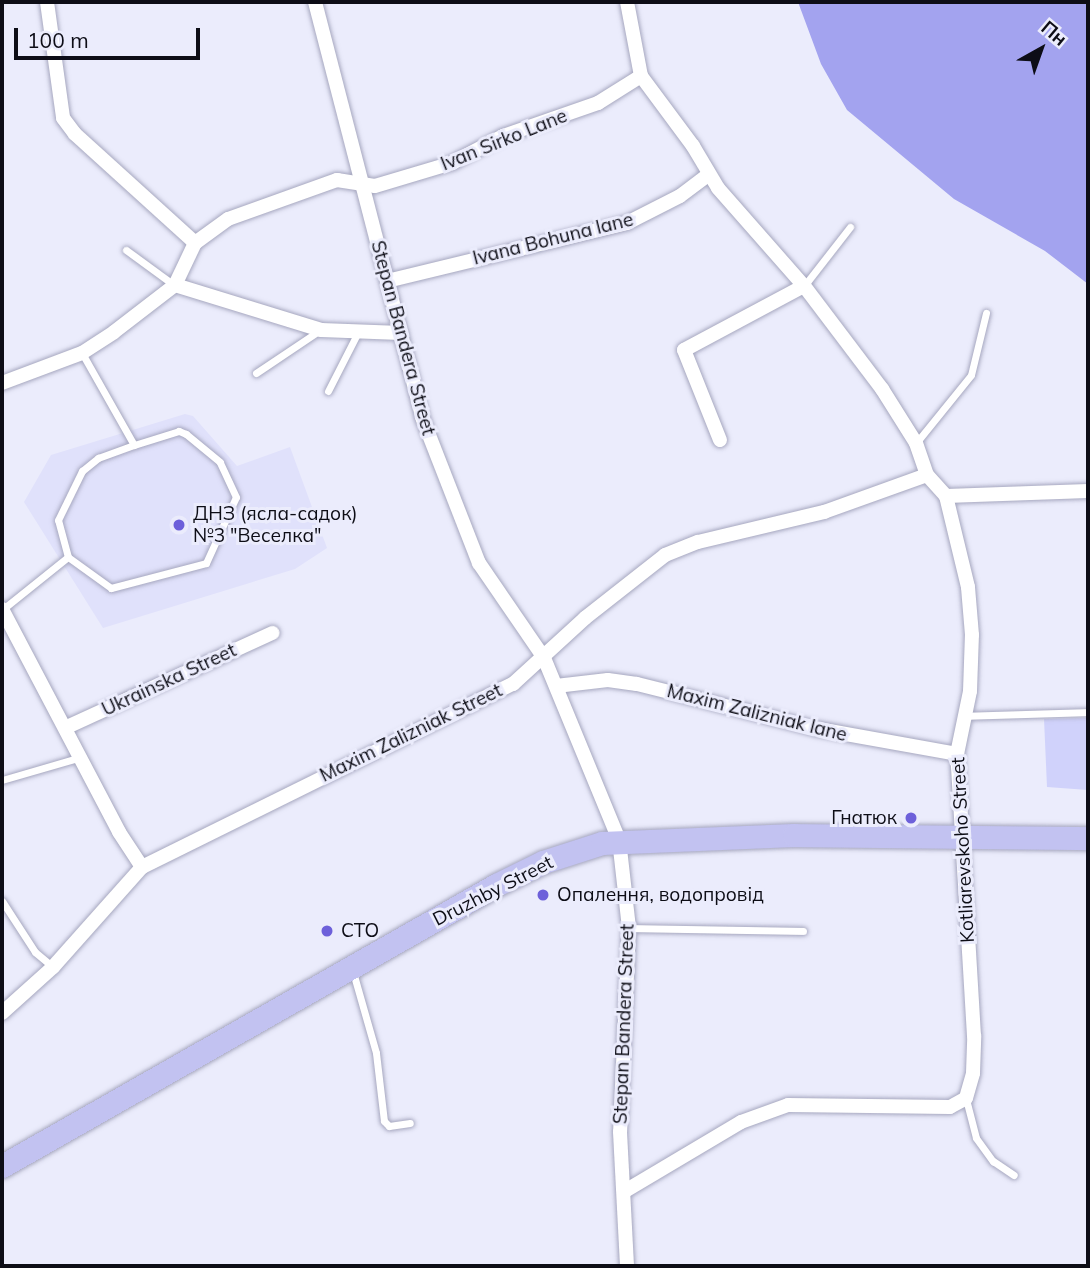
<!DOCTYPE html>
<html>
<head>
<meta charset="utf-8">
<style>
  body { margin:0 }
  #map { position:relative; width:1090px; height:1268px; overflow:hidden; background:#ebecfc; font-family:Mulish,sans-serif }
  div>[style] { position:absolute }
  .built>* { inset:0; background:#e0e1fb }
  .green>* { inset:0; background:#d0d2fb }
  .water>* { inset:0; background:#a3a3ef }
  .roads { filter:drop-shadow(0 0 2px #a6a7bf) drop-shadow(0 0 2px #a6a7bf) }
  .lane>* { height:7px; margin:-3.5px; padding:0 3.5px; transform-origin:3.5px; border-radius:3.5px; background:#fff }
  .street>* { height:14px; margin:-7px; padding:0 7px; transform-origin:7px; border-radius:7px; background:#fff }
  .primary>* { height:23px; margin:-11.5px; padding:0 11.5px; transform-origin:11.5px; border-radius:11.5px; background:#c2c2f1 }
  .dots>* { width:19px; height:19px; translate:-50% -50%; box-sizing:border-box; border:4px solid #ebecfc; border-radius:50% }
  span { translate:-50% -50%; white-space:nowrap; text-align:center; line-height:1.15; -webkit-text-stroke:6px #ebecfc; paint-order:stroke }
  .street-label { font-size:19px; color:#0d0d16 }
  .poi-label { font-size:19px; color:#0d0d16 }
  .left { translate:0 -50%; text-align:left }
  .right { translate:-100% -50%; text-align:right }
  .frame { position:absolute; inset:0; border:4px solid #0d0d16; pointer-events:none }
  .north { position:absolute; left:1006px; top:14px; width:70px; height:70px; -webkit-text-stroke:5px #ebecfc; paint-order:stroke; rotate:40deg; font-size:19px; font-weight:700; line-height:28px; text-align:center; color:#0d0d16 }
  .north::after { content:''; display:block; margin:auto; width:24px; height:32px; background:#0d0d16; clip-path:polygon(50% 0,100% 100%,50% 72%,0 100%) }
  .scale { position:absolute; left:14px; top:28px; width:186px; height:32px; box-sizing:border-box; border:4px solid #0d0d16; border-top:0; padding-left:9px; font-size:21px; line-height:24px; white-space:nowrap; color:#0d0d16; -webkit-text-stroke:5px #ebecfc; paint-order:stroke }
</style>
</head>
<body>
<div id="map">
  <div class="built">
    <div style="clip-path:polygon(185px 414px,193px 416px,237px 466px,290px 447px,327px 548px,295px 569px,103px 628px,24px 502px,51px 455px)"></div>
  </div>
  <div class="green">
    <div style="clip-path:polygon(1088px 718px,1088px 790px,1047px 787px,1044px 719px)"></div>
  </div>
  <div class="water">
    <div style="clip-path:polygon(798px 2px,1088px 2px,1088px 284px,1045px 251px,954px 199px,847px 110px,821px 64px)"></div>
  </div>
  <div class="roads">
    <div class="lane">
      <div style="left:126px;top:250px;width:59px;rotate:36.1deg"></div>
      <div style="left:804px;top:286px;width:75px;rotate:-52.1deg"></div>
      <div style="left:256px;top:373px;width:77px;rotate:-33.9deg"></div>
      <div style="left:328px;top:391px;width:64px;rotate:-63deg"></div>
      <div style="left:916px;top:443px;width:87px;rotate:-51deg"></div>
      <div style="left:971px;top:375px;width:64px;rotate:-76.4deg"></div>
      <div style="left:68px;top:557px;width:38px;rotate:-105deg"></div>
      <div style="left:58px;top:520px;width:55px;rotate:-63.9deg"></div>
      <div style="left:82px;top:471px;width:21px;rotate:-39deg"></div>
      <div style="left:98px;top:458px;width:38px;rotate:-20deg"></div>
      <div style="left:3px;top:609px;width:83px;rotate:-38.7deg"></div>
      <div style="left:68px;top:557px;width:53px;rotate:35.8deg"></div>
      <div style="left:111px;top:588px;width:98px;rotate:-14.7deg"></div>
      <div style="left:206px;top:563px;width:72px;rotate:-65.6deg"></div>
      <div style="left:236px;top:497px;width:38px;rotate:-115deg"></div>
      <div style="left:220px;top:462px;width:44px;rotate:-140.5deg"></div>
      <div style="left:186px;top:434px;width:8px;rotate:-157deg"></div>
      <div style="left:179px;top:431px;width:47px;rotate:162.7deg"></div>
      <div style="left:134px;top:445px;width:106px;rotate:-119.5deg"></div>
      <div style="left:963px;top:716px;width:125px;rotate:-1.8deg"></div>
      <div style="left:2px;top:780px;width:82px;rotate:-16.2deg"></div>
      <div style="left:2px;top:901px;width:61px;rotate:57.1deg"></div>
      <div style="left:35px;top:952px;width:23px;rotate:40deg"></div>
      <div style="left:629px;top:928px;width:174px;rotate:1deg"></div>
      <div style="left:353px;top:972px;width:84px;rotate:74.1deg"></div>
      <div style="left:376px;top:1053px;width:68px;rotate:83.3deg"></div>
      <div style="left:384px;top:1121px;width:7px;rotate:45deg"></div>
      <div style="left:389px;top:1126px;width:21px;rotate:-8deg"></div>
      <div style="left:966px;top:1099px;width:40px;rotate:75.6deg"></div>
      <div style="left:976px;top:1138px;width:29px;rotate:54deg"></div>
      <div style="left:993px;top:1161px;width:25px;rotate:34deg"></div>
    </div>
    <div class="street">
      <div style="left:47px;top:2px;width:117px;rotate:82.1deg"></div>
      <div style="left:63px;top:118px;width:20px;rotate:53deg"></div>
      <div style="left:75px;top:134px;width:162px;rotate:42.2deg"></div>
      <div style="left:315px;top:2px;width:429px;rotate:75.5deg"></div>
      <div style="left:422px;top:417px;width:157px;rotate:68.7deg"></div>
      <div style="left:479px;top:563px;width:115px;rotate:55.6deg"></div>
      <div style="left:544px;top:658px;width:197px;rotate:67.6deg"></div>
      <div style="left:619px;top:840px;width:89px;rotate:83.5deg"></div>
      <div style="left:629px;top:928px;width:204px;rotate:92.5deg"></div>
      <div style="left:620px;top:1132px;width:134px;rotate:87deg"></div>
      <div style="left:387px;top:281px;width:247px;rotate:-13.6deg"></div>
      <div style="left:627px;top:223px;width:59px;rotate:-27deg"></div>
      <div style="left:680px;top:196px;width:36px;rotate:-37deg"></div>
      <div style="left:175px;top:285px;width:153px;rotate:17.1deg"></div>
      <div style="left:321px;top:330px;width:80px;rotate:2.1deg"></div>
      <div style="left:2px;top:383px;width:85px;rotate:-20.6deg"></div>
      <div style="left:82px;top:353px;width:38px;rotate:-33deg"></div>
      <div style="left:114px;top:332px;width:77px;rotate:-37.6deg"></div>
      <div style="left:175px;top:285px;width:47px;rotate:-64.5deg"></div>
      <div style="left:195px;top:243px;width:41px;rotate:-36deg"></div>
      <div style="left:228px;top:219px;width:116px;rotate:-19.7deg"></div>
      <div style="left:337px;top:180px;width:38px;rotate:9deg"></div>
      <div style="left:375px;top:186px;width:80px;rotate:-16.6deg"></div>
      <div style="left:452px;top:163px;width:58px;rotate:-27.9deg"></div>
      <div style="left:503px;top:136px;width:101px;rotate:-19.2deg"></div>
      <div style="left:598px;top:103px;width:51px;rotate:-32.1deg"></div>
      <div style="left:720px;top:440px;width:97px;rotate:-111.8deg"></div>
      <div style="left:684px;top:350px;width:136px;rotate:-28.1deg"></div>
      <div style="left:946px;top:496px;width:142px;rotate:-2deg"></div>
      <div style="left:2px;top:609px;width:252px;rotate:62.3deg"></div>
      <div style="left:119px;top:832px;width:42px;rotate:56.7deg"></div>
      <div style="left:556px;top:686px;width:52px;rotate:-6.6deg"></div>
      <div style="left:608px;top:680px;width:29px;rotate:8deg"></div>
      <div style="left:637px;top:684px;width:187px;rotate:14deg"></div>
      <div style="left:818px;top:729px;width:141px;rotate:10.2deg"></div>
      <div style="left:67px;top:727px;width:226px;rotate:-24.6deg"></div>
      <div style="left:2px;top:1013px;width:69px;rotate:-42deg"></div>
      <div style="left:53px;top:967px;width:134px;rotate:-48.3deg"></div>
      <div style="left:142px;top:867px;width:414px;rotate:-26.3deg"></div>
      <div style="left:513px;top:684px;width:98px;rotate:-42.5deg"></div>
      <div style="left:585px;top:618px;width:102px;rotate:-38.2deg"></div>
      <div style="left:665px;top:555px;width:35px;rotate:-22deg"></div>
      <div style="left:698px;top:542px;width:130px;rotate:-13.4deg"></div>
      <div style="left:824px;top:512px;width:109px;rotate:-19.8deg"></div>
      <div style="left:625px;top:1191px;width:135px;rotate:-30.7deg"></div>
      <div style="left:741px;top:1122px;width:50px;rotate:-19.9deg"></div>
      <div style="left:788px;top:1105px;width:162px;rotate:0.7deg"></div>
      <div style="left:950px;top:1107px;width:18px;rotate:-29deg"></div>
      <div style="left:966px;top:1098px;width:26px;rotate:-74deg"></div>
      <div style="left:973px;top:1073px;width:37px;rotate:-88deg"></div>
      <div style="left:974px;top:1036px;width:283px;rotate:-93.4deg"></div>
      <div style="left:957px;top:754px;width:64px;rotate:-78.3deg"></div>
      <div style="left:970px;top:691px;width:56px;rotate:-88deg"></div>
      <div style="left:972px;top:635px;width:48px;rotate:-94.8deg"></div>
      <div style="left:968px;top:587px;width:94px;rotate:-103.6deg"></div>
      <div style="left:946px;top:496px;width:28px;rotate:-132deg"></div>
      <div style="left:927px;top:475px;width:34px;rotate:-109deg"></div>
      <div style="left:916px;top:443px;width:64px;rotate:-122.2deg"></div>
      <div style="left:882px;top:389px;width:129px;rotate:-127.1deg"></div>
      <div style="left:804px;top:286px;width:130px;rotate:-131.3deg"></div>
      <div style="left:718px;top:188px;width:49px;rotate:-120.8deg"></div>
      <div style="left:693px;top:146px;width:87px;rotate:-126.6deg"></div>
      <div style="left:641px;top:76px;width:75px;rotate:-100.7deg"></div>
    </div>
    <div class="primary">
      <div style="left:2px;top:1166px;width:568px;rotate:-29.63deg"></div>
      <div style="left:496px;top:885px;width:52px;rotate:-26.1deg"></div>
      <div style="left:543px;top:862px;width:62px;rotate:-17.9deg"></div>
      <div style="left:602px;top:843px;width:192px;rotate:-2.4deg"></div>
      <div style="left:794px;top:835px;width:294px;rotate:0.6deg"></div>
    </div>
  </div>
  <div class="dots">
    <div style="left:179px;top:525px;background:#6d60da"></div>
    <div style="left:911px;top:818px;background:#6d60da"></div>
    <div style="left:543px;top:895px;background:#6d60da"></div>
    <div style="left:327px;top:931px;background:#6d60da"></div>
  </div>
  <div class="street-label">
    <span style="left:504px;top:140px;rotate:-22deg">Ivan Sirko Lane</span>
    <span style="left:553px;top:239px;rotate:-14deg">Ivana Bohuna lane</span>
    <span style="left:403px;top:338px;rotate:75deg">Stepan Bandera Street</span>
    <span style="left:169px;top:680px;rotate:-25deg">Ukrainska Street</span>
    <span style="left:757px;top:713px;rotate:14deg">Maxim Zalizniak lane</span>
    <span style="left:411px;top:733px;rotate:-26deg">Maxim Zalizniak Street</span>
    <span style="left:963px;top:850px;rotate:-93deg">Kotliarevskoho Street</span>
    <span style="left:493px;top:891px;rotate:-27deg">Druzhby Street</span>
    <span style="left:624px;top:1024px;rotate:-88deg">Stepan Bandera Street</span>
  </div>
  <div class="poi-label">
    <span class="left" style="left:193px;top:525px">ДНЗ (ясла-садок)<br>№3 "Веселка"</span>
    <span class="right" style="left:897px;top:818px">Гнатюк</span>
    <span class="left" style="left:557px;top:895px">Опалення, водопровід</span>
    <span class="left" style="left:341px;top:931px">СТО</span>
  </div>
  <div class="frame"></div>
  <div class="north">Пн</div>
  <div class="scale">100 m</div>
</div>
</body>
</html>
